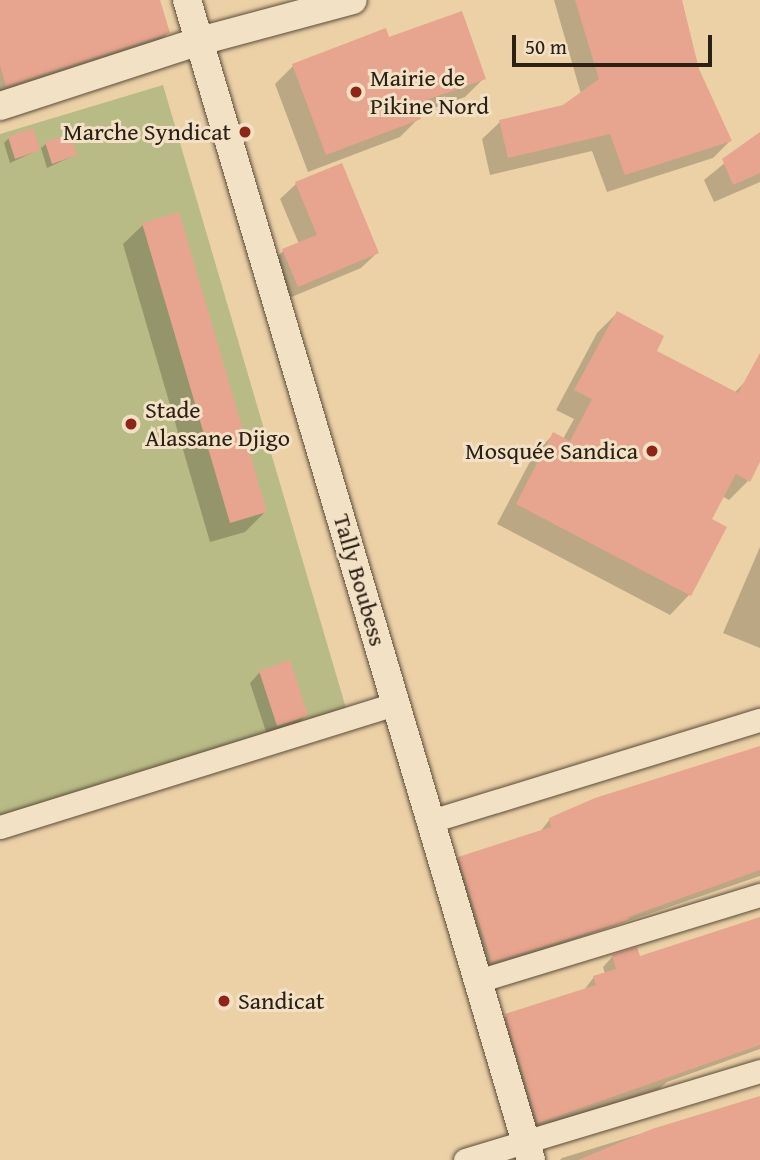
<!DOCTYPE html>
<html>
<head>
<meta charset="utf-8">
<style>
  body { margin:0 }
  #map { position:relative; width:760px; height:1160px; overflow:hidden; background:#ecd1a7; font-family:"Gentium Book Plus",serif }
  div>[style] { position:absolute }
  .green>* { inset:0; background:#b9bb86 }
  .shadow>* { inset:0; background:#0003 }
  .building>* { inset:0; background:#e7a48e }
  .roads { filter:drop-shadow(0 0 2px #5b4c3a) drop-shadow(0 0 2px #5b4c3a) }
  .minor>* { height:23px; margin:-11.5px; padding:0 11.5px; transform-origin:11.5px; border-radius:11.5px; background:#f3e1c6 }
  .tertiary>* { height:28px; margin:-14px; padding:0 14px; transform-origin:14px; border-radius:14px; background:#f3e1c6 }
  .dots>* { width:19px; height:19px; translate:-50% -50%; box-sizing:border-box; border:4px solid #f3e1c6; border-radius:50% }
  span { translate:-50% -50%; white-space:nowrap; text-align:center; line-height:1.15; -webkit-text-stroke:6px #f3e1c6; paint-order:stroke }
  .poi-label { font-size:24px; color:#2b2016 }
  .left { translate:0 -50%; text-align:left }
  .right { translate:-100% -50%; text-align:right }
  .street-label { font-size:24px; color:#2b2016 }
  .scale { position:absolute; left:512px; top:35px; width:200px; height:32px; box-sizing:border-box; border:4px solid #2b2016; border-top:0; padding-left:9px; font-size:21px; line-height:24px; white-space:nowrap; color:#2b2016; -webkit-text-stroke:5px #f3e1c6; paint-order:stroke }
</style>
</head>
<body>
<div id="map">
  <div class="green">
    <div style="clip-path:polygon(163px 85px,348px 715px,0 819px,0 134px)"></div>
  </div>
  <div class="shadow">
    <div style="clip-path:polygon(0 0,158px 0,168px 33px,151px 50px,0 99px)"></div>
    <div style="clip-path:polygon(680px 0,697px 70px,730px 141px,713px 158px,607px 192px,592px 151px,490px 175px,482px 139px,500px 122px,564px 106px,581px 94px,554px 0)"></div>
    <div style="clip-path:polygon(293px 66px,484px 78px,465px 97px,417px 114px,418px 119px,400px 137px,308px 172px,275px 84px)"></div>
    <div style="clip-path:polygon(760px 134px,760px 182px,714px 202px,704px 180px)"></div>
    <div style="clip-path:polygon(9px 138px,38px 150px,10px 163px,4px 143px)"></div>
    <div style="clip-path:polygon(46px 144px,75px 155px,47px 168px,41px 148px)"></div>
    <div style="clip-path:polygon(296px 184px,377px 253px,361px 268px,282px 301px,268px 266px,283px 251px,299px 244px,280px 199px)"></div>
    <div style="clip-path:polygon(143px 225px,265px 512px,245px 532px,210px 542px,123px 244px)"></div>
    <div style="clip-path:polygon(617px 313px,654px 352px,734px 393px,747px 380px,760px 387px,760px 459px,749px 480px,729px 500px,722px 496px,710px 519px,689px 595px,670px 615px,497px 524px,534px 454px,554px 434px,563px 439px,574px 419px,556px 410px,597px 333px)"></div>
    <div style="clip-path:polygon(760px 547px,760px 648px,723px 633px)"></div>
    <div style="clip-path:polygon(260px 672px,306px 715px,296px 726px,267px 735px,250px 683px)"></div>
    <div style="clip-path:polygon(760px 749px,760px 876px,482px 971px,449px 869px,459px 858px,540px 832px,550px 819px)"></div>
    <div style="clip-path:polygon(760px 918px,760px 1049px,667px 1082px,659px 1089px,528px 1133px,496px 1026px,506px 1016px,584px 990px,594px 977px,605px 974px,603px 967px,613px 956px,639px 959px)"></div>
    <div style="clip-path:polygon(760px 1097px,760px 1160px,560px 1160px,562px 1158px)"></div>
  </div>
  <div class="building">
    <div style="clip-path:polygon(0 0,160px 0,170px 33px,6px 86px,0 65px)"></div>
    <div style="clip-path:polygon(575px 0,682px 0,699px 69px,732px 141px,625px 175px,610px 134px,508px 158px,499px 120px,563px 105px,599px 79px)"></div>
    <div style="clip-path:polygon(462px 11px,486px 79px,415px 104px,421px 119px,326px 155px,292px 64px,386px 28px,389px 37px)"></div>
    <div style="clip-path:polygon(33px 128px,40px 150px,15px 159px,8px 137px)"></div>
    <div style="clip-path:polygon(760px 132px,760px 173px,733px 185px,722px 159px)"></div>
    <div style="clip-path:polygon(70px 134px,77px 155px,52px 164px,45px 142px)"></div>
    <div style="clip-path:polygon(342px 163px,379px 253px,298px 287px,282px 249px,317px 235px,295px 182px)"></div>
    <div style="clip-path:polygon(179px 212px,267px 512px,230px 523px,142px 223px)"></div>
    <div style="clip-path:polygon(617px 311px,664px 336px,657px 351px,738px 393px,760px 353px,760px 462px,750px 482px,736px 474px,712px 519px,727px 527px,691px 596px,516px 504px,553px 432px,570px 441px,592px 399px,574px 390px)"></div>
    <div style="clip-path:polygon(290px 660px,308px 716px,277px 726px,259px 671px)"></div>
    <div style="clip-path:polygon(760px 746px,760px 870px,628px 917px,629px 920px,492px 962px,458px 857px,551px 827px,549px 818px,595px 798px)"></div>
    <div style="clip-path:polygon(760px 917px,760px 1045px,538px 1123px,505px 1014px,596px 985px,593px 976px,616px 969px,612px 955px,637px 947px,640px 956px)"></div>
    <div style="clip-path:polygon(760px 1096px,760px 1160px,578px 1160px,652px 1129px)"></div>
  </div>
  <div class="roads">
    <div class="minor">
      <div style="left:431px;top:821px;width:344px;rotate:-17.1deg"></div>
      <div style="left:0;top:827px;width:415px;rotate:-17.3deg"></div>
      <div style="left:478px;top:981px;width:295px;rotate:-17deg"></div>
      <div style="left:465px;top:1160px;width:308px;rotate:-16.8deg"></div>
    </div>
    <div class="tertiary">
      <div style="left:187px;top:0;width:1210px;rotate:73.48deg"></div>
      <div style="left:0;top:106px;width:210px;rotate:-18deg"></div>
      <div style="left:200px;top:41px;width:158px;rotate:-15deg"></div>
    </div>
  </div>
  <div class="dots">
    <div style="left:356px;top:92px;background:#8f2418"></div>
    <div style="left:245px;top:132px;background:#8f2418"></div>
    <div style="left:131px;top:424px;background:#8f2418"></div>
    <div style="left:652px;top:451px;background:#8f2418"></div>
    <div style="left:224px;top:1001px;background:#8f2418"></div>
  </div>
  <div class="poi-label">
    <span class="left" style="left:370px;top:92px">Mairie de<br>Pikine Nord</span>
    <span class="right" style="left:231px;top:132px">Marche Syndicat</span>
    <span class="left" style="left:145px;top:424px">Stade<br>Alassane Djigo</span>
    <span class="right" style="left:638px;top:451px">Mosquée Sandica</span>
    <span class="left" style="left:238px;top:1001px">Sandicat</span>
  </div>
  <div class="street-label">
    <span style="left:360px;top:580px;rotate:74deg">Tally Boubess</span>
  </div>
  <div class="scale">50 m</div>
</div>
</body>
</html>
